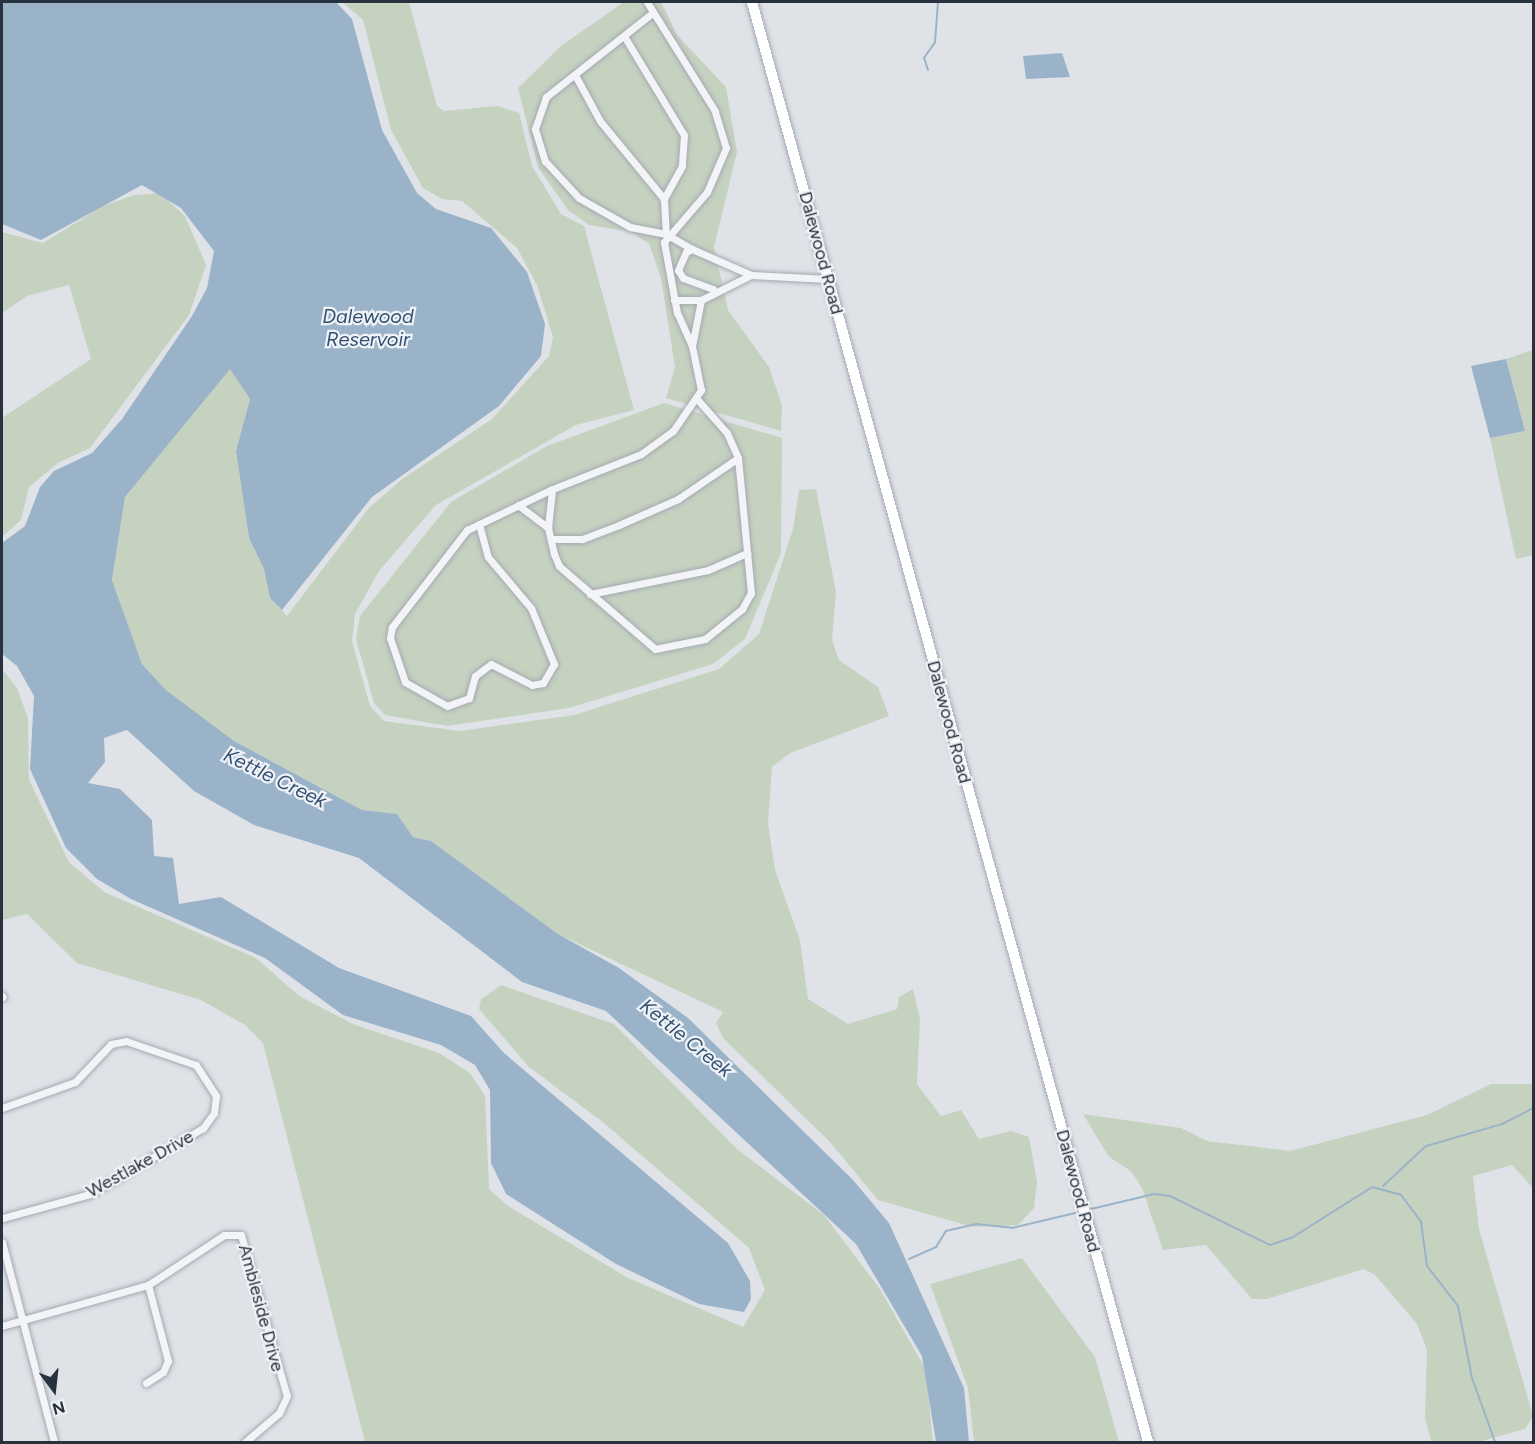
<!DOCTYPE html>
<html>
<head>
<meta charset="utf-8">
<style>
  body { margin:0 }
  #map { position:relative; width:1535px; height:1444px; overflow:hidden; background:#dfe3e8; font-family:Figtree,sans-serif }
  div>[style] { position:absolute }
  .green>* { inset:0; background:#c6d2c0 }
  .water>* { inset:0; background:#9bb3c8 }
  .stream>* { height:2px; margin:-1px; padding:0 1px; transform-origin:1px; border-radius:1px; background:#9bb3c8 }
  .roads { filter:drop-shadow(0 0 2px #a4aab2) drop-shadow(0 0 2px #a4aab2) }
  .street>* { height:7px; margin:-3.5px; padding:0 3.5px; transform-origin:3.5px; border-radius:3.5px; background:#f2f4f7 }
  .secondary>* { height:10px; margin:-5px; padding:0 5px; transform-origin:5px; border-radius:5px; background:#fff }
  span { translate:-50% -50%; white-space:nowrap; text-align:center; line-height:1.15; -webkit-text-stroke:4.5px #eff2f6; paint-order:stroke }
  .street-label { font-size:18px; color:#28323f }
  .water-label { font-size:20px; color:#335273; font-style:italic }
  .frame { position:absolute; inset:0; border:3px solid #28323f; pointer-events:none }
  .north { position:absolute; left:24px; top:1360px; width:60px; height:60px; -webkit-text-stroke:4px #eff2f6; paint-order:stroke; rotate:165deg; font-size:16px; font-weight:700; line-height:24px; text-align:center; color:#28323f }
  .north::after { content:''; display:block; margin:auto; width:21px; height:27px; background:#28323f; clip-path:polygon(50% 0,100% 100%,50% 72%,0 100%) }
</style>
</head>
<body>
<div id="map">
  <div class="green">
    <div style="clip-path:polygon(342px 2px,409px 2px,437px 106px,444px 111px,497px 106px,519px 113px,532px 166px,561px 214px,584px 226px,634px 410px,576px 425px,436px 505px,379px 571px,355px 614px,352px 641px,370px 706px,384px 721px,460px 731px,574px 715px,719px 669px,759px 634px,793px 529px,799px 490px,816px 489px,836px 592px,832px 640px,839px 660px,878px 687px,889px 716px,790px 753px,772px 767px,768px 824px,775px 870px,800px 940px,808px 999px,848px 1024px,897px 1009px,899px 997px,913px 989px,920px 1019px,917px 1084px,941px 1116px,961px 1110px,979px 1139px,1011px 1131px,1029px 1137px,1037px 1182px,1034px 1208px,1018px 1225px,973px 1227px,878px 1200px,830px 1142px,723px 1038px,716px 1023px,723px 1012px,558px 934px,431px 841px,413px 837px,397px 814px,362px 810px,234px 741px,166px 690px,142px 664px,112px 580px,125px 497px,230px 368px,250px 399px,236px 451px,249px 538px,264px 569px,270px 598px,287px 616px,369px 508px,401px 480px,492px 419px,549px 356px,553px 337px,537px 285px,517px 248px,462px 201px,442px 199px,423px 188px,391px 130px,363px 20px)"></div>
    <div style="clip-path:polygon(624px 2px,661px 2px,677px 35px,726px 87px,737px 152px,714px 247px,728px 310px,769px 367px,782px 405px,781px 431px,666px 398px,675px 367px,661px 278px,649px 244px,631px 232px,589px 225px,568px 210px,538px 167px,518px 88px,561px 46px)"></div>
    <div style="clip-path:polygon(160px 193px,185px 216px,206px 265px,189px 315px,90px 448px,58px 463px,29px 487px,21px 520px,2px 537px,2px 418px,91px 359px,69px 285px,27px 296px,2px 313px,2px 232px,43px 243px,103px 206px,134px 195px)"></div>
    <div style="clip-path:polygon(1533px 350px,1533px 555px,1516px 559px,1490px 438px,1525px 431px,1506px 359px)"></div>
    <div style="clip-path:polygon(664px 403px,782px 438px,781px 553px,745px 639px,713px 664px,569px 708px,447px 726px,385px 715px,374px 703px,356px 639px,360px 616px,451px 502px,547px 446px)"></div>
    <div style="clip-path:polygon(2px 669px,17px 688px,28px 718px,29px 780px,69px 862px,104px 892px,256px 958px,299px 996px,353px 1024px,439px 1053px,470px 1073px,485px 1096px,489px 1189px,508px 1206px,628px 1278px,743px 1327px,765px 1290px,749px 1248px,604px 1123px,529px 1067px,479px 1009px,481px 999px,501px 985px,614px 1024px,737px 1149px,824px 1215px,880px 1289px,926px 1370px,933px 1442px,365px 1442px,263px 1043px,245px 1025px,201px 1000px,77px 963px,27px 914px,2px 920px)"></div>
    <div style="clip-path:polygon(1491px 1084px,1533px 1084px,1533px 1188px,1512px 1165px,1473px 1176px,1479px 1229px,1533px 1416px,1525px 1429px,1478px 1442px,1431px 1441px,1425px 1417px,1427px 1350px,1417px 1324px,1375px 1275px,1364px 1269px,1267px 1299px,1252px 1299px,1206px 1245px,1163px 1250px,1142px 1188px,1131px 1171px,1109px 1157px,1083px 1114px,1181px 1128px,1207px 1141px,1290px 1151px,1427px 1115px)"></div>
    <div style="clip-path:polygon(1022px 1258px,1095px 1357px,1119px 1442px,974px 1442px,968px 1388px,930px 1284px)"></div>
  </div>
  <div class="water">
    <div style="clip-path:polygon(2px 2px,336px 2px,352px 19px,382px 130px,417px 193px,436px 209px,491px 228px,527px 272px,545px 324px,541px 356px,499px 406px,372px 497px,282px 610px,270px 598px,264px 569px,249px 538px,236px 451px,250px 399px,230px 369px,125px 497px,112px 580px,142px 664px,166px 690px,234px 741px,362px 810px,397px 814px,413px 837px,431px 841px,558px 934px,619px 968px,688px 1018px,853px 1180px,889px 1223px,964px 1388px,969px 1442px,936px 1442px,922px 1356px,856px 1244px,606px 1011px,522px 982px,359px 858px,254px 825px,194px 791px,127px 730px,104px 738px,105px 762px,88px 783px,120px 789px,152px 820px,154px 856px,173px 858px,179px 904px,221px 897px,339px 968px,471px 1016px,504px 1053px,728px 1243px,750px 1281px,751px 1299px,744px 1312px,699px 1304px,616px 1264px,506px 1194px,491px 1163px,490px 1090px,475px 1065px,441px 1045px,343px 1015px,265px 958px,131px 899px,97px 879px,66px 848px,30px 769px,34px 696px,17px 666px,2px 654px,2px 543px,25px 526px,40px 487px,54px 471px,92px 453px,122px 419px,192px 316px,207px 288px,214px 251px,181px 208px,142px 185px,41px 240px,2px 224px)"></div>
    <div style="clip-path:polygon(1062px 53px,1070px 77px,1026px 79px,1023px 56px)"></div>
    <div style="clip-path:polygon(1506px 359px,1525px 431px,1490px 438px,1471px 366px)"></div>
  </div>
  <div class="stream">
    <div style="left:928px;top:70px;width:13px;rotate:-108deg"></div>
    <div style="left:924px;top:58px;width:19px;rotate:-55deg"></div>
    <div style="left:935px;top:42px;width:40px;rotate:-85.7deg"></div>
    <div style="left:1383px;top:1186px;width:59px;rotate:-42.9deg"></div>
    <div style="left:1426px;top:1146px;width:79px;rotate:-16.1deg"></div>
    <div style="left:1502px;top:1124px;width:36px;rotate:-27deg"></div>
    <div style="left:1091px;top:1209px;width:65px;rotate:-13.4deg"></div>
    <div style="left:1154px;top:1194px;width:16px;rotate:7deg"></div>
    <div style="left:1170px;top:1196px;width:111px;rotate:26.1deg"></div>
    <div style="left:1270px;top:1245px;width:24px;rotate:-19deg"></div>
    <div style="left:1293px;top:1237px;width:93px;rotate:-32.3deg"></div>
    <div style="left:1372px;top:1187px;width:30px;rotate:15deg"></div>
    <div style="left:1401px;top:1195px;width:34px;rotate:53deg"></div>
    <div style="left:1421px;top:1222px;width:44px;rotate:82.2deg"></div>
    <div style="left:1427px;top:1266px;width:51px;rotate:52.2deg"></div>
    <div style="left:1458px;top:1306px;width:73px;rotate:79deg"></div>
    <div style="left:1472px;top:1378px;width:68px;rotate:70.2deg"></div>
    <div style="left:909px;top:1259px;width:30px;rotate:-24deg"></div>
    <div style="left:936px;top:1247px;width:19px;rotate:-58deg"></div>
    <div style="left:946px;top:1231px;width:31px;rotate:-13deg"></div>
    <div style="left:976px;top:1224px;width:36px;rotate:6deg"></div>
    <div style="left:1012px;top:1228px;width:65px;rotate:-13.4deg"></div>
  </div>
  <div class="roads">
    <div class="street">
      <div style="left:651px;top:14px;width:134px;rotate:141.7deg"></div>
      <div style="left:546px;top:97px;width:34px;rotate:109deg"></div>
      <div style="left:535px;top:129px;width:34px;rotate:73deg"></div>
      <div style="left:545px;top:161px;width:50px;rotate:47.4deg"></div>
      <div style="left:579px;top:198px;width:59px;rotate:29.6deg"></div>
      <div style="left:630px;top:227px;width:37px;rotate:11deg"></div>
      <div style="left:666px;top:234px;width:30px;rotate:30deg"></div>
      <div style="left:624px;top:36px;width:116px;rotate:58.8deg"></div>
      <div style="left:684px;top:135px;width:31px;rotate:94deg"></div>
      <div style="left:682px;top:166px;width:38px;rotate:119deg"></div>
      <div style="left:664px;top:199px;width:35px;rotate:87deg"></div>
      <div style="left:575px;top:75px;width:52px;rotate:61.5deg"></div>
      <div style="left:600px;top:121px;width:101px;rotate:50.6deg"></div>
      <div style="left:713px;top:289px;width:32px;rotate:-160deg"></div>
      <div style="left:683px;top:278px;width:9px;rotate:-122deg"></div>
      <div style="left:678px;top:270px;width:20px;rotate:-66deg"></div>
      <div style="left:686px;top:252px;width:7px;rotate:-27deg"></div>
      <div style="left:692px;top:249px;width:64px;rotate:23.8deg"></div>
      <div style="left:751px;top:275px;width:77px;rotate:3deg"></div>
      <div style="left:674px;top:300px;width:27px"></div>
      <div style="left:692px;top:346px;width:47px;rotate:-78.9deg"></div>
      <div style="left:701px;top:300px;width:56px;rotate:-26.6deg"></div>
      <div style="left:697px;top:399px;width:45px;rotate:48.6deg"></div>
      <div style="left:727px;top:433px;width:27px;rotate:66deg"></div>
      <div style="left:518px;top:505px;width:38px;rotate:37deg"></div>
      <div style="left:548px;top:528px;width:27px;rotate:77deg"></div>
      <div style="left:554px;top:554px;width:13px;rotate:67deg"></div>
      <div style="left:559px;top:566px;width:127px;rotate:40.8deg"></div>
      <div style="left:655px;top:649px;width:51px;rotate:-11.3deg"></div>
      <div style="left:705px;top:639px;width:48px;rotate:-39deg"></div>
      <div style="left:742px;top:609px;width:18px;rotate:-61deg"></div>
      <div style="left:751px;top:593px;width:136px;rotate:-95.5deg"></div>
      <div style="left:738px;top:458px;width:73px;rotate:145.7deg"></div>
      <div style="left:678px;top:499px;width:64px;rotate:156.2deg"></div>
      <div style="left:619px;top:525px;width:40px;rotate:159deg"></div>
      <div style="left:582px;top:539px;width:31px;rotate:180deg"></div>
      <div style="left:479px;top:524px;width:34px;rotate:75deg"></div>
      <div style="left:488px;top:557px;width:67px;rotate:49.9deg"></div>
      <div style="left:531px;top:608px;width:61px;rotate:67.7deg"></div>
      <div style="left:554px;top:664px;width:22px;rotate:120deg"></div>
      <div style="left:543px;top:683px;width:11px;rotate:170deg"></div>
      <div style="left:532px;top:685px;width:46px;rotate:-152.9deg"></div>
      <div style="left:491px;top:664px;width:20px;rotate:143deg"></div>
      <div style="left:475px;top:676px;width:23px;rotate:105deg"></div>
      <div style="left:469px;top:698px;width:23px;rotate:160deg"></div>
      <div style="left:447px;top:706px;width:48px;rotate:-150.3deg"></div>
      <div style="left:405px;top:682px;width:46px;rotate:-108.8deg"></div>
      <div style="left:390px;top:638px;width:11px;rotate:-80deg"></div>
      <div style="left:392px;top:627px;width:123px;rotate:-52.3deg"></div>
      <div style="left:467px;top:530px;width:92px;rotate:-25.7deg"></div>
      <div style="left:550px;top:490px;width:98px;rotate:-21.6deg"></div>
      <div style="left:641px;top:454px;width:39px;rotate:-36deg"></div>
      <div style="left:673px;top:431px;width:50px;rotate:-55.7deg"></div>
      <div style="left:701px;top:390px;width:45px;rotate:-101.6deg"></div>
      <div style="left:692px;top:346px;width:36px;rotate:-114deg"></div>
      <div style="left:677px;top:313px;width:72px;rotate:-100.4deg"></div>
      <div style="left:664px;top:242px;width:66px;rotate:-49.3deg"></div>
      <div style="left:707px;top:192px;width:48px;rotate:-66.6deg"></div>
      <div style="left:726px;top:148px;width:39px;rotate:-107deg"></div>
      <div style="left:715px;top:111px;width:128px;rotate:-122deg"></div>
      <div style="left:548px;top:528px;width:39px;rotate:-84deg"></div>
      <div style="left:590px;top:594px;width:120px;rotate:-11.5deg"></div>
      <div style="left:708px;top:570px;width:43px;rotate:-23.6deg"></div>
      <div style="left:2px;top:996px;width:1px;rotate:45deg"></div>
      <div style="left:2px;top:1108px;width:77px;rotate:-19.6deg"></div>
      <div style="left:75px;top:1082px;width:52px;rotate:-46.5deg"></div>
      <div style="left:111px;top:1044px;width:15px;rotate:-11deg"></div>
      <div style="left:126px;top:1041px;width:74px;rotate:18.9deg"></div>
      <div style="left:196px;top:1065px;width:37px;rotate:57deg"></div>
      <div style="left:216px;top:1096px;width:17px;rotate:97deg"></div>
      <div style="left:214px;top:1113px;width:19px;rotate:126deg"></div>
      <div style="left:203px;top:1128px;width:131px;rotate:149.7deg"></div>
      <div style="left:90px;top:1194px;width:91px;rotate:164.7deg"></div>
      <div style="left:2px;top:1242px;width:207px;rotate:75.4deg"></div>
      <div style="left:2px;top:1326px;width:152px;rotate:-15.7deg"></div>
      <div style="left:148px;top:1285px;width:91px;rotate:-33.3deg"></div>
      <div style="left:224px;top:1235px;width:17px"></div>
      <div style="left:241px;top:1235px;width:167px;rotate:74.1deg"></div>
      <div style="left:287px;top:1396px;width:19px;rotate:115deg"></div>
      <div style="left:279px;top:1413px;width:45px;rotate:139.5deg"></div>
      <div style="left:146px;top:1383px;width:20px;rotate:-33deg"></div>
      <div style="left:163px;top:1372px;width:12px;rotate:-66deg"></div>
      <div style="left:168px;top:1361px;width:79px;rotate:-104.7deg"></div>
    </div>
    <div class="secondary">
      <div style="left:752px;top:2px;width:1493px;rotate:74.62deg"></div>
    </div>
  </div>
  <div class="street-label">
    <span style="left:821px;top:253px;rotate:75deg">Dalewood Road</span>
    <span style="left:949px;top:722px;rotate:75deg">Dalewood Road</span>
    <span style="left:140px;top:1164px;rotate:-29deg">Westlake Drive</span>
    <span style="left:1078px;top:1191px;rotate:75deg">Dalewood Road</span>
    <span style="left:261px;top:1308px;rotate:75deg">Ambleside Drive</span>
  </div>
  <div class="water-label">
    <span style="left:368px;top:328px">Dalewood<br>Reservoir</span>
    <span style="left:275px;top:778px;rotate:26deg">Kettle Creek</span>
    <span style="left:686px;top:1038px;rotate:39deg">Kettle Creek</span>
  </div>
  <div class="frame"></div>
  <div class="north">N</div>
</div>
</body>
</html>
